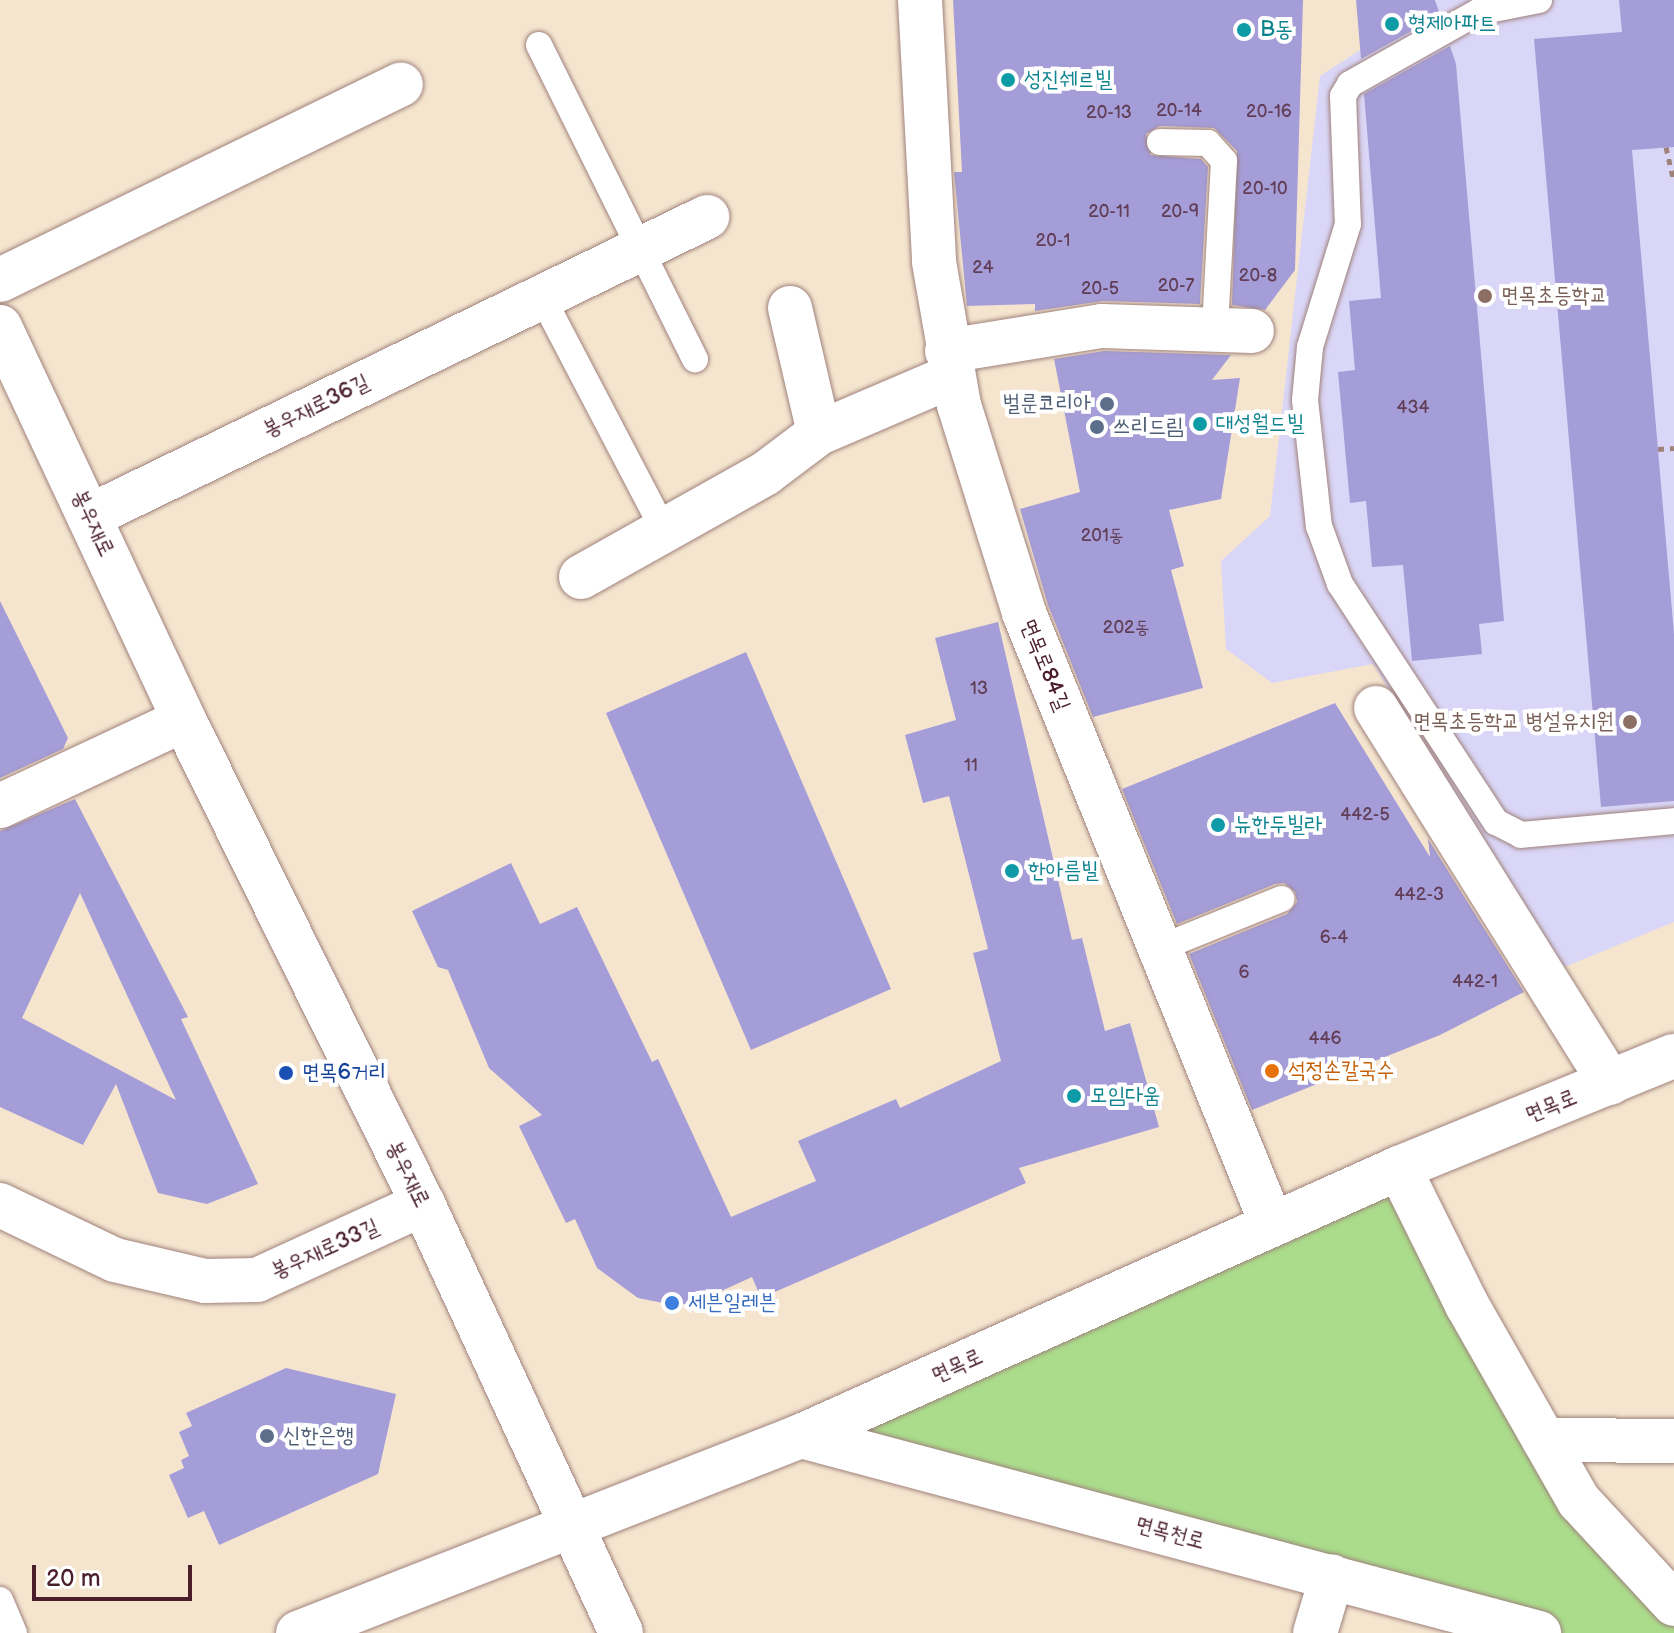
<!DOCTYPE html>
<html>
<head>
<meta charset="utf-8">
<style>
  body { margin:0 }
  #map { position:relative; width:1674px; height:1633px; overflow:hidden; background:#f5e5cf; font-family:"Balsamiq Sans","Poor Story",sans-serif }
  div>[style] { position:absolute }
  .built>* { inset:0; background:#dad6f7 }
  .green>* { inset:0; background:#aadc8b }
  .building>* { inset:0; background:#a59dd8 }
  .path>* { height:5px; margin-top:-2.5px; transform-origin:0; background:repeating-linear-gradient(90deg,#a0827d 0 6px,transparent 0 12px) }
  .roads { filter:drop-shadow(0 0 2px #a0827d) drop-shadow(0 0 2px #a0827d) }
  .service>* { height:26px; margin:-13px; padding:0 13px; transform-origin:13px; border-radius:13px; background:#fff }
  .minor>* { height:44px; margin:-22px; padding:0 22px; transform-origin:22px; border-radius:22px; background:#fff }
  .tertiary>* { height:44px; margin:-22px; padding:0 22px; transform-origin:22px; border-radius:22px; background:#fff }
  .secondary>* { height:44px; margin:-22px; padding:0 22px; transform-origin:22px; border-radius:22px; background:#fff }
  .dots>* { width:22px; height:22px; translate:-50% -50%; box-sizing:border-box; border:4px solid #fff; border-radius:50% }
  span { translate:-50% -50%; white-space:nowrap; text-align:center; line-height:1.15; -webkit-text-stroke:8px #fff; paint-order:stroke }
  .number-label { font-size:18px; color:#613e56 }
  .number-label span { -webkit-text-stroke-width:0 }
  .culture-label { font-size:22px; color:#0d838f }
  .left { translate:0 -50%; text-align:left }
  .education-label { font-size:22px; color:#785e54 }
  .right { translate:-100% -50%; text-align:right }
  .service-label { font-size:22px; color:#4e5e75 }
  .street-label { font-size:22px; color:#4a1f2b }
  .food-label { font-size:22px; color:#c56008 }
  .transit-label { font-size:22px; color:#164399 }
  .shop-label { font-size:22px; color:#366cbe }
  .scale { position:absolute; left:32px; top:1565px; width:160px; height:36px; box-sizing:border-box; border:4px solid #4a1f2b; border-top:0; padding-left:10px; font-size:24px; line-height:28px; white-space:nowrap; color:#4a1f2b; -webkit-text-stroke:6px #fff; paint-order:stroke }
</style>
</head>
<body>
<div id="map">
  <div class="built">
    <div style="clip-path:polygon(1437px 0,1674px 0,1674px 922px,1562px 968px,1373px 664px,1272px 683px,1226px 649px,1221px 561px,1270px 516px,1320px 76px)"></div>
  </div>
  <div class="green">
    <div style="clip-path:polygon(1399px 1168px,1544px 1440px,1674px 1604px,1674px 1633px,1538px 1633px,801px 1436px)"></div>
  </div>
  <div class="building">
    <div style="clip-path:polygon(953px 0,1303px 0,1295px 270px,1265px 310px,1232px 305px,1237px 151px,1214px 128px,1160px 126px,1146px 134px,1151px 155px,1201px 159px,1208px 167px,1200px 304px,1103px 301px,1035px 311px,1035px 304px,967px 306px,954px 172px,962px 172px)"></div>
    <div style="clip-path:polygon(1356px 0,1435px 0,1440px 15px,1361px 59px)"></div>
    <div style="clip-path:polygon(1619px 0,1674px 0,1674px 147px,1632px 150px,1674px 634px,1674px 801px,1601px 807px,1534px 39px,1622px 32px)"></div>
    <div style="clip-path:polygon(1450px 46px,1456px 64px,1504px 621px,1479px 624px,1482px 654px,1412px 661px,1403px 565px,1372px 567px,1366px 501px,1350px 503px,1338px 372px,1355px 370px,1349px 301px,1381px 298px,1364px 94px)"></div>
    <div style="clip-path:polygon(1104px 351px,1231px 355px,1212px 380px,1240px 378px,1221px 499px,1169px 510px,1184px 566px,1171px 570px,1203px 688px,1093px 717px,1048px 605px,1020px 509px,1080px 492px,1054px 359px)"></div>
    <div style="clip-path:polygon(0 601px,68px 738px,63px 749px,0 778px)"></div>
    <div style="clip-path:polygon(998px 622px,1072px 940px,1082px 938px,1105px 1031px,1130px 1023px,1159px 1127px,1019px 1168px,1026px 1183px,761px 1298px,752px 1277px,695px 1303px,673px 1305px,638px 1298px,597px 1268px,575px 1219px,566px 1223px,519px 1126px,542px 1115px,489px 1068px,448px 970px,438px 967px,412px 911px,511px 863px,540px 924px,577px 907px,652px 1062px,658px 1059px,731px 1217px,816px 1181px,798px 1141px,896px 1099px,900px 1108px,1001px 1061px,973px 953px,988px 949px,949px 796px,923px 803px,905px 735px,956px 720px,935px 638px)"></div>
    <div style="clip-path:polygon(746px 652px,891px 989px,751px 1050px,606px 713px)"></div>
    <div style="clip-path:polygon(1335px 703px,1430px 857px,1428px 839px,1524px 992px,1440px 1035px,1252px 1110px,1189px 954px,1287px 914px,1297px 902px,1295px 892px,1284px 883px,1275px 884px,1177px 924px,1122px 789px)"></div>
    <div style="clip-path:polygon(evenodd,75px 799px,188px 1017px,181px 1019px,258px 1184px,207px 1204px,158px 1193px,116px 1084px,83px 1145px,0 1107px,0 831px,75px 799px,80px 893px,112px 963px,176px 1100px,22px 1018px,80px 893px)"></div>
    <div style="clip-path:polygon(286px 1368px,396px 1394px,378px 1474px,219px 1545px,204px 1511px,188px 1518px,169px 1475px,184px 1468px,181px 1460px,189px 1456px,179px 1432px,192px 1426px,186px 1413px)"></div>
  </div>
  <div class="path">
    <div style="left:1666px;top:147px;width:35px;rotate:77deg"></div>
    <div style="left:1658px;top:449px;width:16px;rotate:-4deg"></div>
  </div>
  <div class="roads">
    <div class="service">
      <div style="left:1539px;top:0;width:62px;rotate:168.9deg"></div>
      <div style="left:1478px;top:12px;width:147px;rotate:150.6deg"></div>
      <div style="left:1350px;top:84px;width:14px;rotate:120deg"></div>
      <div style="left:1343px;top:96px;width:128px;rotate:87.8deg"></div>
      <div style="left:1348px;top:224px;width:129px;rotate:107.2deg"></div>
      <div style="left:1310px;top:347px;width:53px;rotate:95.4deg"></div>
      <div style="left:1305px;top:400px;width:127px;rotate:83.7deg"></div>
      <div style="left:1319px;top:526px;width:62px;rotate:70.1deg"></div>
      <div style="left:1340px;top:584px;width:285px;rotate:56.8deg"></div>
      <div style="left:1496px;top:822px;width:28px;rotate:27deg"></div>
      <div style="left:1521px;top:835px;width:154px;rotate:-5.2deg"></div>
      <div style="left:539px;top:45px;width:351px;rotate:63.6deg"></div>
      <div style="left:1160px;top:142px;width:48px;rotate:1.2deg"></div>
      <div style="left:1208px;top:143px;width:24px;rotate:48deg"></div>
      <div style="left:1224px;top:161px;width:168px;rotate:93.1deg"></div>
      <div style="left:542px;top:297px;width:263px;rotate:62.4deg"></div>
      <div style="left:1160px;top:948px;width:131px;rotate:-22deg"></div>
      <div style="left:0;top:1600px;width:36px;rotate:67deg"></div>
    </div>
    <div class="minor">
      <div style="left:920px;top:0;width:262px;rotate:86.9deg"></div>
      <div style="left:934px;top:262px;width:145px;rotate:80.1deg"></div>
      <div style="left:959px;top:405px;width:218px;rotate:72.6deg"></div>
      <div style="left:1024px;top:613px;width:660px;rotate:67.94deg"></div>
      <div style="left:0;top:280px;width:446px;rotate:-26deg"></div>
      <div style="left:790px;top:308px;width:128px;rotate:76.9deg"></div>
      <div style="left:819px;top:433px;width:145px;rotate:-23.2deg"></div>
      <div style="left:947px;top:351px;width:157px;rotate:-9.2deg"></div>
      <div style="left:1102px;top:326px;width:150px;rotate:1.9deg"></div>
      <div style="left:90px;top:516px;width:686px;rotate:-25.85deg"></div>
      <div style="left:581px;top:577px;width:212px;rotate:-29.3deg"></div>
      <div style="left:766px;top:473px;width:66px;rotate:-37deg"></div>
      <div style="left:1376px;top:708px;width:442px;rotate:58deg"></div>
      <div style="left:0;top:806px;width:203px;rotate:-25.1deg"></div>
      <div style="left:1544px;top:1440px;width:130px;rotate:0.4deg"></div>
      <div style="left:1315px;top:1633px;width:59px;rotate:-73.4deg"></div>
    </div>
    <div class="tertiary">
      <div style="left:0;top:327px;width:434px;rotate:64.9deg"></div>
      <div style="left:184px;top:720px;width:540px;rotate:63.72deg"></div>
      <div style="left:423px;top:1204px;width:472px;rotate:65.2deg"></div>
      <div style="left:0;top:1205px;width:127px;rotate:25.6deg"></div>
      <div style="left:115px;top:1260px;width:92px;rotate:13.1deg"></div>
      <div style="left:205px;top:1281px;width:52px;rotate:-1.1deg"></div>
      <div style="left:257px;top:1280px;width:183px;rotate:-24.6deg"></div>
    </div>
    <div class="secondary">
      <div style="left:1399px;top:1168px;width:153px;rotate:63.6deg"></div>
      <div style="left:1467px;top:1305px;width:226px;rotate:60.3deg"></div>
      <div style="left:1579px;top:1501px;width:140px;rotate:47.3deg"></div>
      <div style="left:801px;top:1436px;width:764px;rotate:14.95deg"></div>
      <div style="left:298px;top:1633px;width:540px;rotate:-21.39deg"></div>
      <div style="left:801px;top:1436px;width:655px;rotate:-24.14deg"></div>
      <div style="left:1399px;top:1168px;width:297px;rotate:-22.2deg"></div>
    </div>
  </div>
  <div class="dots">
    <div style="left:1392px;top:24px;background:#0f9aa8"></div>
    <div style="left:1244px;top:30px;background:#0f9aa8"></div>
    <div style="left:1008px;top:80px;background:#0f9aa8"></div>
    <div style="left:1485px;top:296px;background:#8d6e63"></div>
    <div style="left:1107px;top:404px;background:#5c6f8a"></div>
    <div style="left:1200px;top:424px;background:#0f9aa8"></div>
    <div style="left:1097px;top:427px;background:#5c6f8a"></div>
    <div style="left:1630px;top:722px;background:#8d6e63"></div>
    <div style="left:1218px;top:825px;background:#0f9aa8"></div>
    <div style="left:1012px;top:871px;background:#0f9aa8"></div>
    <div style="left:1272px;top:1071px;background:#e8710a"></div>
    <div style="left:286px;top:1073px;background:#1a4fb4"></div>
    <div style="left:1074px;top:1096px;background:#0f9aa8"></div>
    <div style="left:672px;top:1303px;background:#3f7fe0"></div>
    <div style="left:267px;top:1436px;background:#5c6f8a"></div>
  </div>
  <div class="number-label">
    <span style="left:1179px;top:111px">20-14</span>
    <span style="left:1269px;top:112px">20-16</span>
    <span style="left:1109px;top:113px">20-13</span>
    <span style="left:1265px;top:189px">20-10</span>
    <span style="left:1109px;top:212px">20-11</span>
    <span style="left:1180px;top:212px">20-9</span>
    <span style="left:1053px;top:241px">20-1</span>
    <span style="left:983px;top:268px">24</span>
    <span style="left:1258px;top:276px">20-8</span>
    <span style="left:1176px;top:286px">20-7</span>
    <span style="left:1100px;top:289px">20-5</span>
    <span style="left:1413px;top:408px">434</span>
    <span style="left:1102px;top:536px">201동</span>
    <span style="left:1126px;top:628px">202동</span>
    <span style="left:979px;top:689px">13</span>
    <span style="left:971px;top:766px">11</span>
    <span style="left:1365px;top:815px">442-5</span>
    <span style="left:1419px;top:895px">442-3</span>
    <span style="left:1334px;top:938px">6-4</span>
    <span style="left:1244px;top:973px">6</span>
    <span style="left:1475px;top:982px">442-1</span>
    <span style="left:1325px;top:1039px">446</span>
  </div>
  <div class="culture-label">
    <span class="left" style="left:1408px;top:24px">형제아파트</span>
    <span class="left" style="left:1260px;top:30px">B동</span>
    <span class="left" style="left:1024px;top:80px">성진쉐르빌</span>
    <span class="left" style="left:1216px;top:424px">대성월드빌</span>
    <span class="left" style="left:1234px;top:825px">뉴한두빌라</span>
    <span class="left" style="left:1028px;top:871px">한아름빌</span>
    <span class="left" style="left:1090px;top:1096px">모임다움</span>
  </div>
  <div class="education-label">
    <span class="left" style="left:1501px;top:296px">면목초등학교</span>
    <span class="right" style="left:1614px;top:722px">면목초등학교 병설유치원</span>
  </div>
  <div class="service-label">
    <span class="right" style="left:1091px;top:404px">벌룬코리아</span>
    <span class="left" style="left:1113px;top:427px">쓰리드림</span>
    <span class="left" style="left:283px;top:1436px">신한은행</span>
  </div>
  <div class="street-label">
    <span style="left:316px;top:406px;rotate:-26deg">봉우재로36길</span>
    <span style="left:93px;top:523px;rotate:65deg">봉우재로</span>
    <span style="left:1045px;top:665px;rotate:68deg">면목로84길</span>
    <span style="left:1551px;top:1106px;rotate:-22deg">면목로</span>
    <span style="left:408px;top:1174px;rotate:64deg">봉우재로</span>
    <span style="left:325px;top:1249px;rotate:-24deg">봉우재로33길</span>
    <span style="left:957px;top:1366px;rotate:-24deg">면목로</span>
    <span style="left:1170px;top:1533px;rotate:15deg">면목천로</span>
  </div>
  <div class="food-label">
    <span class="left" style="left:1288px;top:1071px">석정손칼국수</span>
  </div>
  <div class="transit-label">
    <span class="left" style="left:302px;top:1073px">면목6거리</span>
  </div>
  <div class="shop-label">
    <span class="left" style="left:688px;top:1303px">세븐일레븐</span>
  </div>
  <div class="scale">20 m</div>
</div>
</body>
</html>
